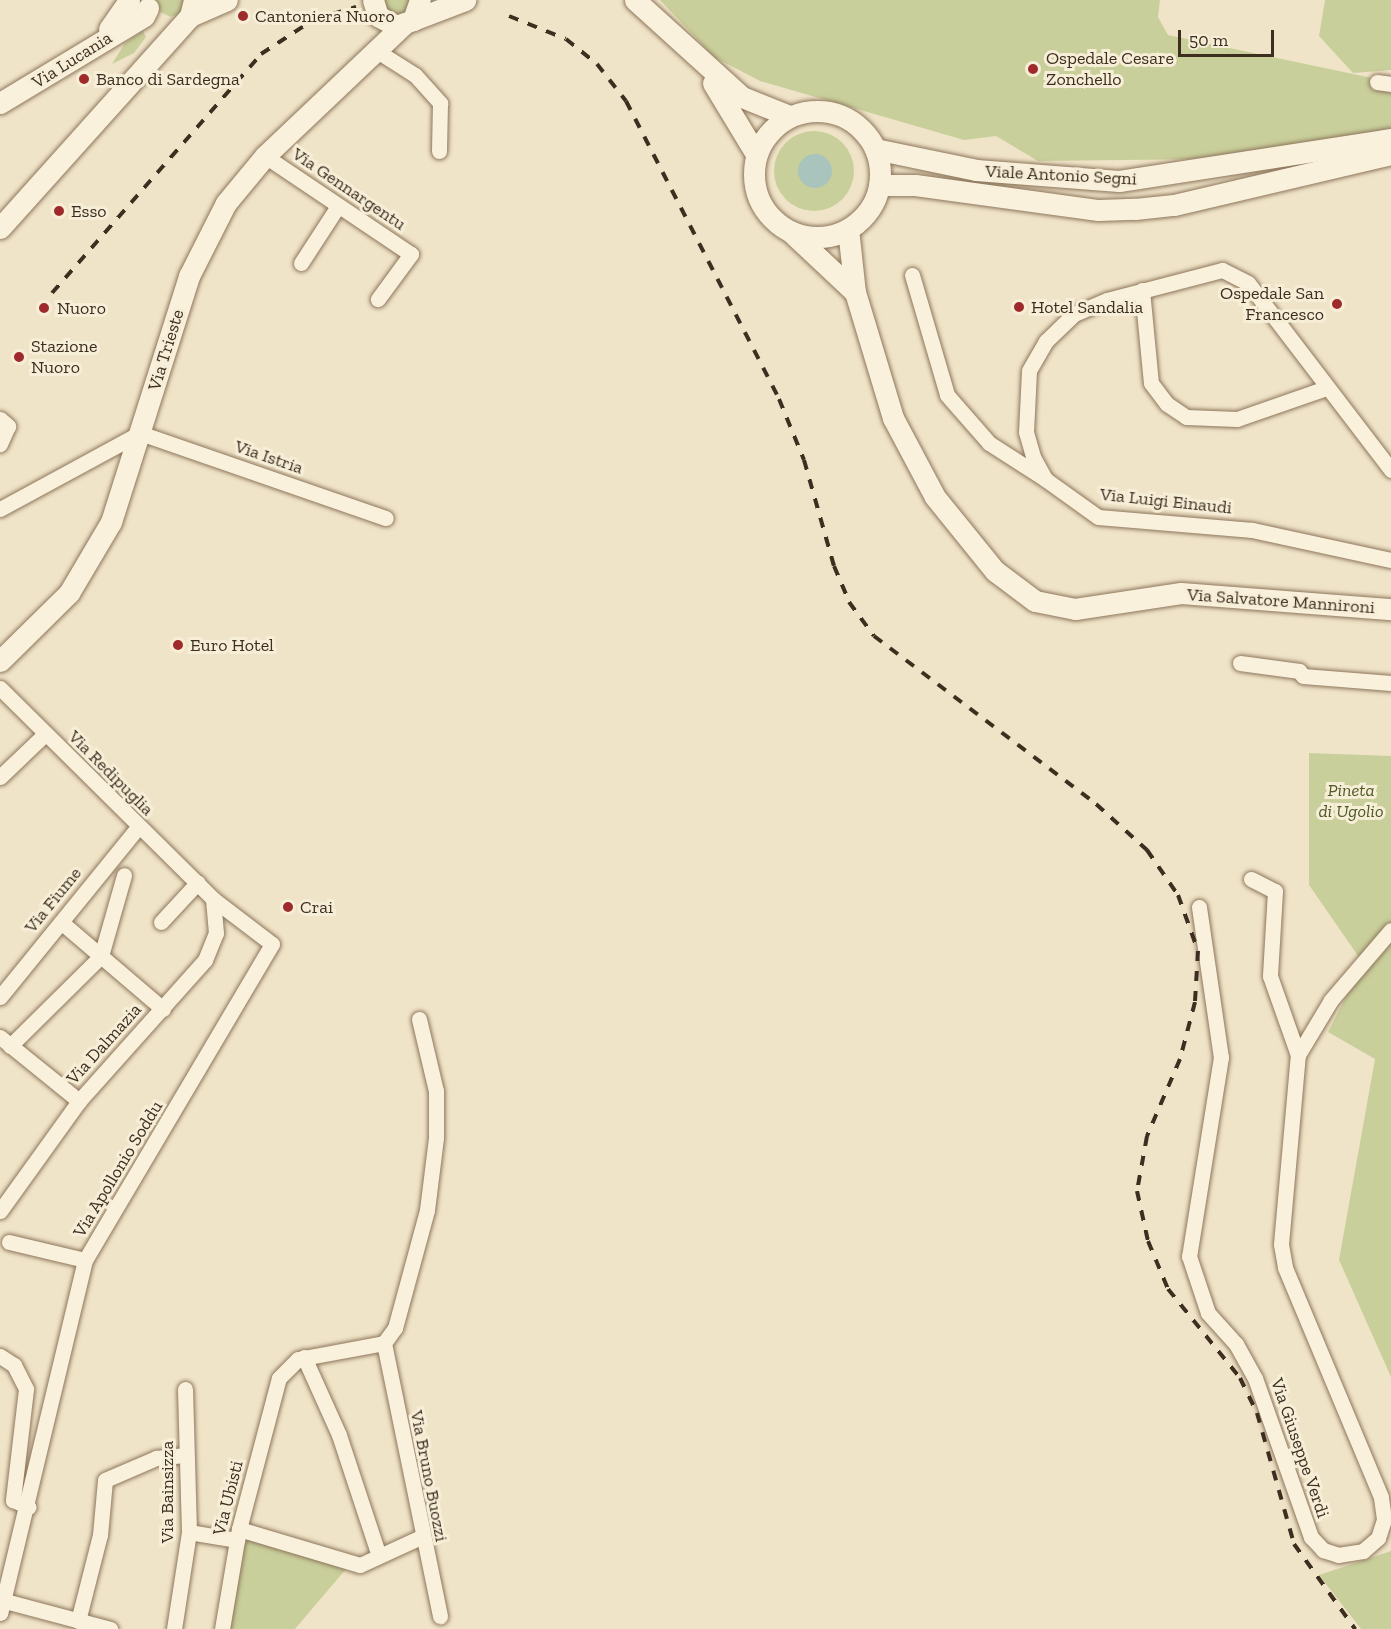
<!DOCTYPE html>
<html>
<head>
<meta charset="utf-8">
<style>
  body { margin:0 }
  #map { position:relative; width:1391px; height:1629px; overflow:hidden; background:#f0e4c8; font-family:"Zilla Slab",serif }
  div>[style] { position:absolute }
  .green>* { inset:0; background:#c9cf9b }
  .round { border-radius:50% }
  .water>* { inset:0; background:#a9c4bc }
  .roads { filter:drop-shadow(0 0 2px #8d765c) drop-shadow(0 0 2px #8d765c) }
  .street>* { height:15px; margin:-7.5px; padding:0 7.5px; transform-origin:7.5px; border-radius:7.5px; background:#faf1dc }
  .secondary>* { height:21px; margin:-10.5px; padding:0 10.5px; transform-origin:10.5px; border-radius:10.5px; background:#faf1dc }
  .secondary>.ring { margin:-10.5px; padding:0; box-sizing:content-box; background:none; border:21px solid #faf1dc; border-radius:50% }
  .rail>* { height:4px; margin-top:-2px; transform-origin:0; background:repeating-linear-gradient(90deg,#3d2e20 0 10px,transparent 0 20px) }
  .dots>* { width:16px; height:16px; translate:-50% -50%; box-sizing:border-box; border:3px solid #f7eed8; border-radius:50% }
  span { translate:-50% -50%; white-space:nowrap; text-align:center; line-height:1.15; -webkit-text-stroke:6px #f7eed8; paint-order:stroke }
  .poi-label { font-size:18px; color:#3d2e20 }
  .left { translate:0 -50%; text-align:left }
  .right { translate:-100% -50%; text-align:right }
  .street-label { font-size:18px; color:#3d2e20 }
  .park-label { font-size:18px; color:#4d5a26; font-style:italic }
  .scale { position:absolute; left:1178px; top:30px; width:96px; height:27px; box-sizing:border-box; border:3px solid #3d2e20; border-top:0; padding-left:8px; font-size:18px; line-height:21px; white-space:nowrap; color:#3d2e20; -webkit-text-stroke:4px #f7eed8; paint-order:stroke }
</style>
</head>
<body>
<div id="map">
  <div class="green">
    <div style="clip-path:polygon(156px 0,186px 0,179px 14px,171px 17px,158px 11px)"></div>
    <div style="clip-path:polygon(381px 0,414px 0,411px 13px,389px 17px)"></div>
    <div style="clip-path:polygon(660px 0,1160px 0,1158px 17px,1168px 35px,1391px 82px,1391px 133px,1210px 159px,1038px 161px,996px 136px,964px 140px,760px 81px,714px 57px)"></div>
    <div style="clip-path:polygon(1325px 0,1391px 0,1391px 70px,1353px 73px,1319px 36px)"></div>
    <div style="clip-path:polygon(143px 31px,146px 37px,134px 53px,112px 64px,125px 43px)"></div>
    <div class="round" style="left:774px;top:131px;width:80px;height:80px"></div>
    <div style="clip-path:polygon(1309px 753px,1391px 756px,1391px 1377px,1339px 1260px,1375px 1059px,1328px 1032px,1363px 963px,1309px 885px)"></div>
    <div style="clip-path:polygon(245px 1535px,346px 1569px,295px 1629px,227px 1629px)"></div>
    <div style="clip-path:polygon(1391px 1551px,1391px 1629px,1361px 1629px,1319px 1575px)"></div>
  </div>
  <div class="water">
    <div class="round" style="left:798px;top:154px;width:34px;height:34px"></div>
  </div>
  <div class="roads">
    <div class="street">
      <div style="left:377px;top:51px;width:45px;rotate:32.3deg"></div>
      <div style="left:415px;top:75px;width:38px;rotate:48deg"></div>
      <div style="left:440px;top:103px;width:48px;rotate:91.2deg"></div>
      <div style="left:1377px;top:82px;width:14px;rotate:8deg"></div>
      <div style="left:265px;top:156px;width:176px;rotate:33.9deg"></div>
      <div style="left:411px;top:254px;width:56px;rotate:126.3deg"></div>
      <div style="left:301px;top:263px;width:68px;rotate:-57deg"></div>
      <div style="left:912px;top:275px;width:125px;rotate:73.7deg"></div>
      <div style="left:947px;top:395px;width:64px;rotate:48.8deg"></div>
      <div style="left:989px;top:443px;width:67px;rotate:32.7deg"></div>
      <div style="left:1142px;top:290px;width:93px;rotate:84.5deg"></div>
      <div style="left:1151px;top:383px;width:26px;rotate:53deg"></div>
      <div style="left:1167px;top:404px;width:23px;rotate:34deg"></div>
      <div style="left:1186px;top:417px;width:51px;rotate:2.2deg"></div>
      <div style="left:1237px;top:419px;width:94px;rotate:-19.2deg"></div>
      <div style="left:0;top:419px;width:11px;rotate:41deg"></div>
      <div style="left:8px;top:426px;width:20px;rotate:114deg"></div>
      <div style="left:1391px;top:470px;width:235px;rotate:-127.4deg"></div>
      <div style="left:1248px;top:283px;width:29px;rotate:-153deg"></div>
      <div style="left:1222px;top:270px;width:119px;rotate:165.4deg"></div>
      <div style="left:1107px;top:300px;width:36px;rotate:157deg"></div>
      <div style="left:1074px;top:314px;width:39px;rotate:136deg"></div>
      <div style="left:1046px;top:341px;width:34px;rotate:120deg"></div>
      <div style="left:1029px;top:371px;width:61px;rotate:92.8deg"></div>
      <div style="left:1026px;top:432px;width:26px;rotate:74deg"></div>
      <div style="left:1033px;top:457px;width:25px;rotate:61deg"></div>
      <div style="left:1045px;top:479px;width:65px;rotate:35.6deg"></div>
      <div style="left:1098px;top:517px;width:155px;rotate:4.8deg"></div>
      <div style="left:1252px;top:530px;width:142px;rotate:12.2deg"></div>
      <div style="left:0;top:509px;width:159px;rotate:-28.5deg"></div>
      <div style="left:140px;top:433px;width:260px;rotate:19.1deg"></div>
      <div style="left:1240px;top:663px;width:60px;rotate:7.7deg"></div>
      <div style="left:1299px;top:671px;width:6px;rotate:51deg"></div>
      <div style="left:1303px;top:676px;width:88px;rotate:4.5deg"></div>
      <div style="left:0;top:688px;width:300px;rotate:44.7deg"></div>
      <div style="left:213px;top:899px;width:74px;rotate:37.3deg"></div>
      <div style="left:272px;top:944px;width:367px;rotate:120.6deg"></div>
      <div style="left:85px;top:1260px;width:363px;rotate:103.5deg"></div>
      <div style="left:0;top:777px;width:62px;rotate:-43.7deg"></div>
      <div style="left:1251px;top:879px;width:27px;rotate:27deg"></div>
      <div style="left:1275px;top:891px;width:85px;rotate:93.4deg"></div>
      <div style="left:1270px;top:976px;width:84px;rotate:70.5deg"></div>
      <div style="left:1199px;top:907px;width:152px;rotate:81.7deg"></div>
      <div style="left:1221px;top:1057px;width:202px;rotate:99.1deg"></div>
      <div style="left:1189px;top:1256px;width:60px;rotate:71.6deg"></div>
      <div style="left:1208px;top:1313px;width:42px;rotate:47.9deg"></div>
      <div style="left:1236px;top:1344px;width:39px;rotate:61deg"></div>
      <div style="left:1255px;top:1378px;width:169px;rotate:70.6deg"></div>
      <div style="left:1311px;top:1537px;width:18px;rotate:47deg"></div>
      <div style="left:1323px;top:1550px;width:16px;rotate:18deg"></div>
      <div style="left:1338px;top:1555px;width:25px;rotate:-9deg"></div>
      <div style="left:1363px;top:1551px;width:20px;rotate:-41deg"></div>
      <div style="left:1378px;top:1538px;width:20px;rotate:-72deg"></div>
      <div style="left:1384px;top:1519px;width:22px;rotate:-98deg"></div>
      <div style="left:1381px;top:1497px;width:249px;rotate:-112.7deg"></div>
      <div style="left:1285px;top:1267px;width:23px;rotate:-100deg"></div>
      <div style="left:1281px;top:1244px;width:190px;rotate:-84.9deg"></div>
      <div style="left:1298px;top:1055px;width:64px;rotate:-59deg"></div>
      <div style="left:1331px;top:1000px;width:92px;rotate:-49.4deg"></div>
      <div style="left:61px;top:922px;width:134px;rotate:40.5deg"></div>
      <div style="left:161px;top:922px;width:54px;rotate:-47.2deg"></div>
      <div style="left:0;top:997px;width:219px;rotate:-50.9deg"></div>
      <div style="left:0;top:1037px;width:102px;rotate:39deg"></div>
      <div style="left:10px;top:1046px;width:128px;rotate:-44.7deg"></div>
      <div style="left:101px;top:956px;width:84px;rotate:-74.1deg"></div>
      <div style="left:0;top:1211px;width:135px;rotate:-54.3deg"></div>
      <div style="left:79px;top:1101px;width:189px;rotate:-48.2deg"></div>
      <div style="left:205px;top:960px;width:29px;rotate:-68deg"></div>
      <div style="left:216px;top:933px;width:34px;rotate:-95deg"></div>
      <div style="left:9px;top:1242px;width:78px;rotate:13.3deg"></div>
      <div style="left:384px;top:1343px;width:279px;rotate:78.4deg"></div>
      <div style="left:0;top:1356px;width:17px;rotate:33deg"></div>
      <div style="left:14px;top:1365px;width:27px;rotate:63deg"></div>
      <div style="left:26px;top:1389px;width:112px;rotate:96.7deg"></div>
      <div style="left:13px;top:1500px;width:17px;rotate:24deg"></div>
      <div style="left:304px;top:1357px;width:85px;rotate:65.8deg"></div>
      <div style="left:339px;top:1435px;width:127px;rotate:71.7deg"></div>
      <div style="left:239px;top:1529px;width:126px;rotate:16.6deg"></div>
      <div style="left:360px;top:1565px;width:67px;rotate:-24.7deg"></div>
      <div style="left:189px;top:1532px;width:49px;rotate:9.5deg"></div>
      <div style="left:5px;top:1601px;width:109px;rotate:14.9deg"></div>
      <div style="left:78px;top:1621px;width:89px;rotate:-75.7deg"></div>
      <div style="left:100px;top:1535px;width:55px;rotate:-84.8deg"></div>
      <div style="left:105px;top:1480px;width:56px;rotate:-23.3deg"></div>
      <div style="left:156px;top:1458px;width:30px;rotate:-6deg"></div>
      <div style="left:174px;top:1629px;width:98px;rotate:-81.2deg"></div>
      <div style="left:189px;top:1532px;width:143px;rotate:-91.6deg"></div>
      <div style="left:222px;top:1629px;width:101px;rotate:-80.4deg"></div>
      <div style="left:239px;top:1529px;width:156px;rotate:-75.2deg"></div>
      <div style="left:279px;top:1378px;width:27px;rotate:-45deg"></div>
      <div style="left:298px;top:1359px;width:87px;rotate:-10.5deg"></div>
      <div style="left:384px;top:1343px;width:19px;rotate:-54deg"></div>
      <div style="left:395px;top:1328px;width:122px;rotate:-74.8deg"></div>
      <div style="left:427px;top:1210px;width:73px;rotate:-82.9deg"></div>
      <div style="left:436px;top:1138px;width:47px;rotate:-90deg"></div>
      <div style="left:436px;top:1091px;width:74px;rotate:-103.3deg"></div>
    </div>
    <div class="secondary">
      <div style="left:373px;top:0;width:17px;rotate:73deg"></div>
      <div style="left:378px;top:16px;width:21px;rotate:29deg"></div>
      <div style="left:396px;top:26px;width:18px;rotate:-19deg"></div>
      <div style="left:413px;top:20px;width:21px;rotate:-71deg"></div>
      <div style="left:635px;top:0;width:144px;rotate:42.2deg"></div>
      <div style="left:742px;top:97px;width:51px;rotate:22deg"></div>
      <div style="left:190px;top:16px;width:40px;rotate:-23.4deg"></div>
      <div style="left:413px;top:20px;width:56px;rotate:-21deg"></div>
      <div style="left:109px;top:29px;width:35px;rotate:-55deg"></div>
      <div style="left:713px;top:83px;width:83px;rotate:58.8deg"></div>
      <div style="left:0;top:103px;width:168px;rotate:-31.1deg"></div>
      <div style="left:144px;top:16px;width:9px;rotate:-63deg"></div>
      <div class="ring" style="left:754px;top:111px;width:105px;height:105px"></div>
      <div style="left:875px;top:149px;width:103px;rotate:11.7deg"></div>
      <div style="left:976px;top:170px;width:143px;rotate:4.4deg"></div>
      <div style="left:1119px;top:181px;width:275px;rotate:-8.8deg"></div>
      <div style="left:879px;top:185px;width:36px"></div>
      <div style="left:915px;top:185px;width:185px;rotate:7.8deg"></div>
      <div style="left:1098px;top:210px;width:37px;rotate:-2deg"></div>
      <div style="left:1135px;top:209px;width:39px;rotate:-6deg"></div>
      <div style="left:1174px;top:205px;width:223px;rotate:-13.2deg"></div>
      <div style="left:0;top:228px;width:285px;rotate:-48.1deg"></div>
      <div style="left:190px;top:16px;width:16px;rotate:-76deg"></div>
      <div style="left:848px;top:229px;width:63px;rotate:83.7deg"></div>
      <div style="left:855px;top:292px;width:132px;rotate:73.2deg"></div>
      <div style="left:893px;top:418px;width:89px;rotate:62deg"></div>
      <div style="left:935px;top:497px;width:95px;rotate:51deg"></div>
      <div style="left:995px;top:571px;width:50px;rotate:36.9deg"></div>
      <div style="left:1035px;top:601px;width:41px;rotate:11.3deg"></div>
      <div style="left:1075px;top:609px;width:107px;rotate:-8.6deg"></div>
      <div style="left:1181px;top:593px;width:211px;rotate:4.4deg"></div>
      <div style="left:791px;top:232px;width:88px;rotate:43.2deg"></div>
      <div style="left:0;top:661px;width:97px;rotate:-44.6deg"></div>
      <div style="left:69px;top:593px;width:82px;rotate:-59.4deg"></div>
      <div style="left:111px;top:522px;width:258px;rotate:-72.4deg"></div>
      <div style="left:189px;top:276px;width:82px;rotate:-63.1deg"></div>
      <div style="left:226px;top:203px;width:61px;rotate:-50.3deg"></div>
      <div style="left:265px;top:156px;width:190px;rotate:-43.5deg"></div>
    </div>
  </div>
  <div class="rail">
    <div style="left:509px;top:16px;width:61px;rotate:22deg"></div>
    <div style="left:566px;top:39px;width:40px;rotate:39deg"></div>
    <div style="left:597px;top:64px;width:47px;rotate:51.9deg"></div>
    <div style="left:626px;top:101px;width:335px;rotate:62.8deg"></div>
    <div style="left:779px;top:399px;width:66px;rotate:67.7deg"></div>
    <div style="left:804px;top:460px;width:110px;rotate:74.2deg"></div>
    <div style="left:834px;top:566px;width:39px;rotate:67deg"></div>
    <div style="left:849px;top:602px;width:42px;rotate:53.7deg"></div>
    <div style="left:874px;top:636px;width:278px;rotate:37.1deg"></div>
    <div style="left:1096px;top:804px;width:69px;rotate:42deg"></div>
    <div style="left:1147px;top:850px;width:55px;rotate:55.4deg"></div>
    <div style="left:1178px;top:895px;width:59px;rotate:70.3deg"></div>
    <div style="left:1198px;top:951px;width:51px;rotate:93.4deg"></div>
    <div style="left:1195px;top:1002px;width:59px;rotate:104.7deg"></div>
    <div style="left:1180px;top:1059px;width:84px;rotate:113.2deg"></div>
    <div style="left:1147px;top:1136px;width:56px;rotate:100.3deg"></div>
    <div style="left:1137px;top:1191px;width:51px;rotate:77.6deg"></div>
    <div style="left:1148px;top:1241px;width:52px;rotate:67.4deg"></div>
    <div style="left:1168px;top:1289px;width:114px;rotate:51deg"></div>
    <div style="left:1240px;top:1378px;width:39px;rotate:64deg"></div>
    <div style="left:1257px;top:1413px;width:136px;rotate:74.2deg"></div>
    <div style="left:1294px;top:1544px;width:105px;rotate:54.3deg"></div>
    <div style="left:52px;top:293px;width:317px;rotate:-48.8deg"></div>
    <div style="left:261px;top:54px;width:62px;rotate:-33.2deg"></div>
    <div style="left:313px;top:20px;width:45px;rotate:-16.8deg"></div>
  </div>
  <div class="dots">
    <div style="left:243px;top:16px;background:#9e2a2b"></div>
    <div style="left:1033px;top:69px;background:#9e2a2b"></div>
    <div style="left:84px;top:79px;background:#9e2a2b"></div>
    <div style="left:59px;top:211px;background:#9e2a2b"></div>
    <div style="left:1337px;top:304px;background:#9e2a2b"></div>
    <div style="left:1019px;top:307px;background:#9e2a2b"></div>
    <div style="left:44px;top:308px;background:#9e2a2b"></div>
    <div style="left:19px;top:357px;background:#9e2a2b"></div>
    <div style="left:178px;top:645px;background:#9e2a2b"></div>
    <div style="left:288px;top:907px;background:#9e2a2b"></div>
  </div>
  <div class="poi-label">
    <span class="left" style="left:255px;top:16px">Cantoniera Nuoro</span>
    <span class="left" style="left:1046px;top:69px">Ospedale Cesare<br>Zonchello</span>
    <span class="left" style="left:96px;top:79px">Banco di Sardegna</span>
    <span class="left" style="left:71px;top:211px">Esso</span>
    <span class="right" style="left:1324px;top:304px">Ospedale San<br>Francesco</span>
    <span class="left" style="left:1031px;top:307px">Hotel Sandalia</span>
    <span class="left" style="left:57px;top:308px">Nuoro</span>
    <span class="left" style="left:31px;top:357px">Stazione<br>Nuoro</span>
    <span class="left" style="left:190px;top:645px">Euro Hotel</span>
    <span class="left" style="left:300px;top:907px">Crai</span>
  </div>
  <div class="street-label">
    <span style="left:72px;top:60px;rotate:-32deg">Via Lucania</span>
    <span style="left:1061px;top:175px;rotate:3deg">Viale Antonio Segni</span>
    <span style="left:349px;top:189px;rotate:34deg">Via Gennargentu</span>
    <span style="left:166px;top:350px;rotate:-73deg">Via Trieste</span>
    <span style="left:269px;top:457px;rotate:19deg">Via Istria</span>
    <span style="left:1166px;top:501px;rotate:6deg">Via Luigi Einaudi</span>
    <span style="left:1281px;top:601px;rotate:4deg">Via Salvatore Mannironi</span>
    <span style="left:111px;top:773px;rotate:45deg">Via Redipuglia</span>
    <span style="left:53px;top:900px;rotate:-51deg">Via Fiume</span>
    <span style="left:104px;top:1044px;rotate:-48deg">Via Dalmazia</span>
    <span style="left:118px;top:1169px;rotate:-59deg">Via Apollonio Soddu</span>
    <span style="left:1300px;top:1448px;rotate:71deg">Via Giuseppe Verdi</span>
    <span style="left:429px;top:1476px;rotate:79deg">Via Bruno Buozzi</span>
    <span style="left:167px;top:1492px;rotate:-90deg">Via Bainsizza</span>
    <span style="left:228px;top:1498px;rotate:-76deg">Via Ubisti</span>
  </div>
  <div class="park-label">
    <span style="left:1351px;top:801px">Pineta<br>di Ugolio</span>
  </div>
  <div class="scale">50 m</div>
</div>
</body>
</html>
